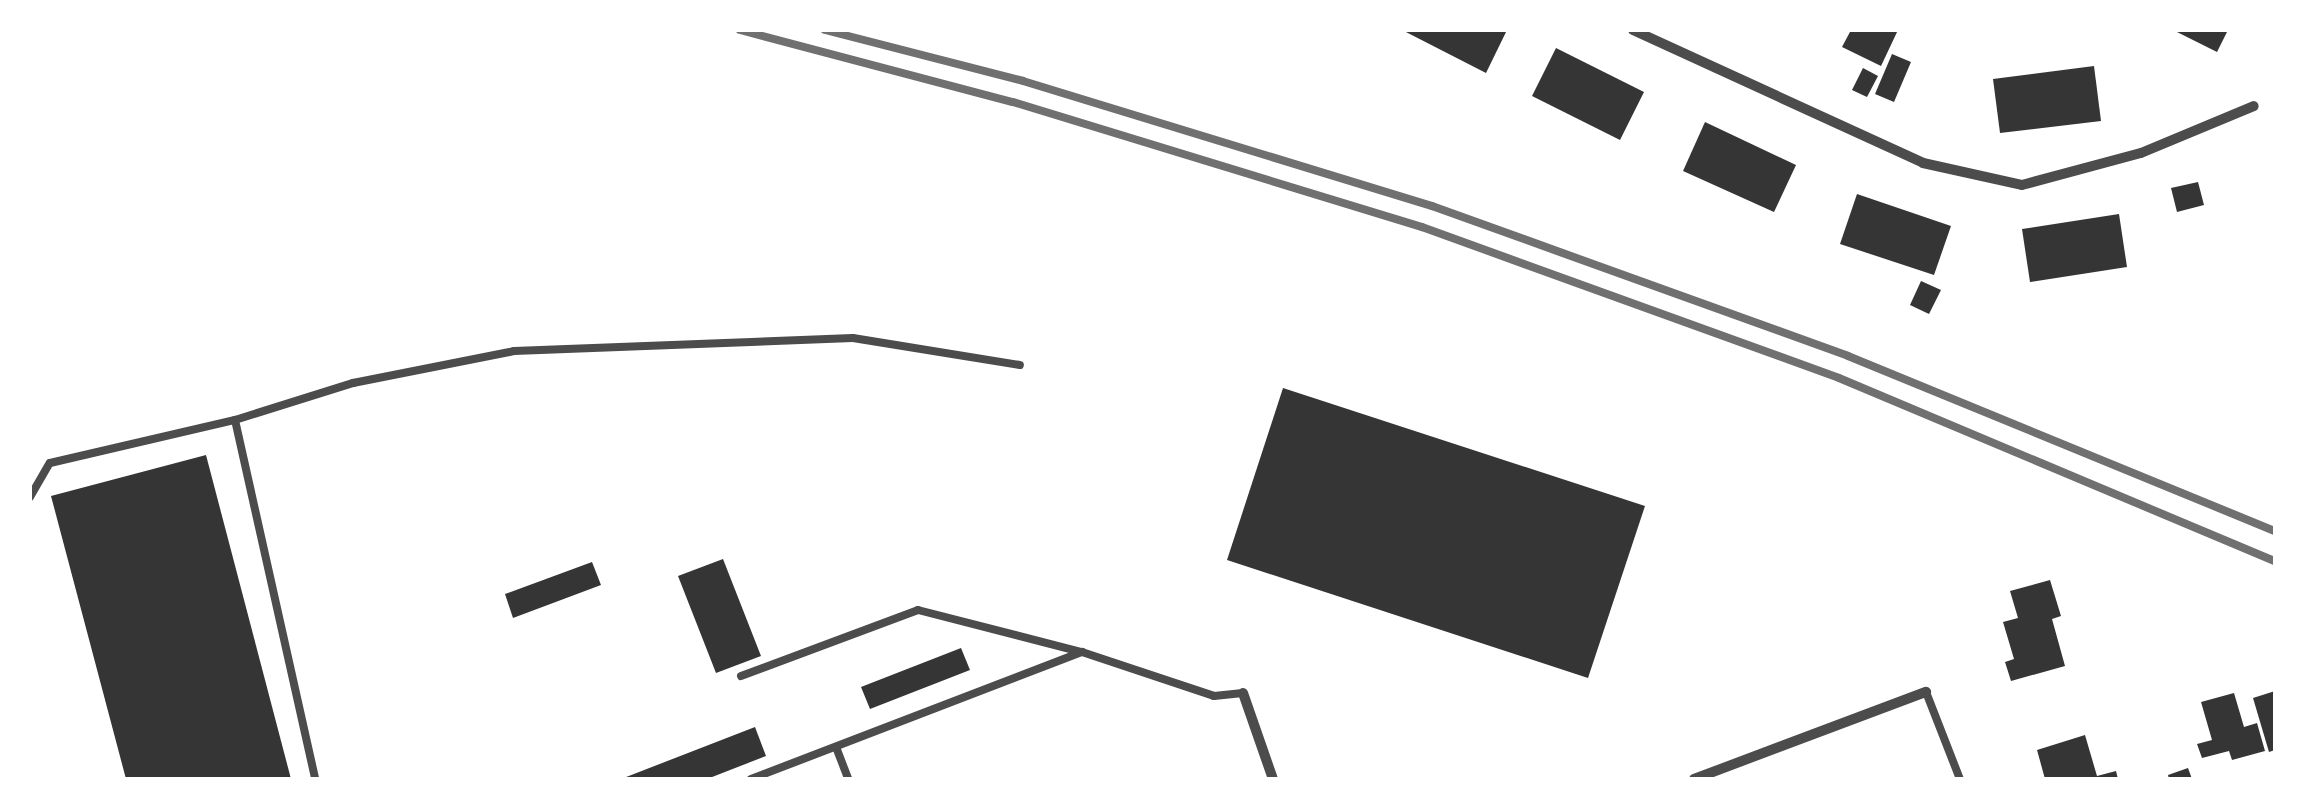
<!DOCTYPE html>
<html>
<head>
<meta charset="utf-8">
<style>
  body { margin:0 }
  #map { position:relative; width:2305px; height:809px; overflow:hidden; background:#fff; font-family:"IBM Plex Serif",serif }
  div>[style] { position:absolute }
  .building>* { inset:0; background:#353535 }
  .service>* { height:8px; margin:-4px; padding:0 4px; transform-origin:4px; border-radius:4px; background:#4c4c4c }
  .minor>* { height:10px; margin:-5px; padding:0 5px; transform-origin:5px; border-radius:5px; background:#4c4c4c }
  .rail>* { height:8px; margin:-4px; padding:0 4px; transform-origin:4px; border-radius:4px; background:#707070 }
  span { translate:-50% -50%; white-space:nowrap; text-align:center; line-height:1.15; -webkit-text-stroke:10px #fff; paint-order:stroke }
  .frame { position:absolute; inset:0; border:32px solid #fff; pointer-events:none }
</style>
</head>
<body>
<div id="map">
  <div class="building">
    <div style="clip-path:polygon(1402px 30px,1507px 30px,1486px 73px)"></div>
    <div style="clip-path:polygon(1851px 30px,1898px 30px,1881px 66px,1842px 47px)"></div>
    <div style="clip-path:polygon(2173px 30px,2228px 30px,2217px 52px)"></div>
    <div style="clip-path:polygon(1556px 48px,1644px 92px,1620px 140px,1532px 96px)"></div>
    <div style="clip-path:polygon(1892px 54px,1911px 62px,1894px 102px,1875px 94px)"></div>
    <div style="clip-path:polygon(2094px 66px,2101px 121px,2000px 133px,1993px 79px)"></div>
    <div style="clip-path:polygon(1863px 68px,1878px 76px,1867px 97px,1852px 90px)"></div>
    <div style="clip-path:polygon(1705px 122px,1796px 165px,1774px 212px,1683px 171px)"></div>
    <div style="clip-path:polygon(2198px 182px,2204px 205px,2177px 212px,2171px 188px)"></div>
    <div style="clip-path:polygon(1857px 194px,1951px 226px,1934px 275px,1840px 244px)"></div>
    <div style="clip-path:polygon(2119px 214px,2127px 267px,2030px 282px,2022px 229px)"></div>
    <div style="clip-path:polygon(1921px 281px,1941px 290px,1929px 314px,1910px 305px)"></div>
    <div style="clip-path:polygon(1283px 388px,1645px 506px,1588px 678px,1227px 560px)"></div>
    <div style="clip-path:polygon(206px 455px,291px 779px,126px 779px,51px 496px)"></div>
    <div style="clip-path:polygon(723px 559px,761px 656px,716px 673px,678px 576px)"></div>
    <div style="clip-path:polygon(592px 562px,601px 585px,513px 618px,505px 594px)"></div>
    <div style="clip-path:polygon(2050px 580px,2061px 616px,2052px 619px,2065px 666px,2011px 681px,2005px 662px,2014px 659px,2003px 622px,2018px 618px,2010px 591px)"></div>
    <div style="clip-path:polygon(961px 648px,970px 670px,870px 709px,861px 687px)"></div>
    <div style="clip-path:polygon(2275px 691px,2275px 750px,2269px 752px,2253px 698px)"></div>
    <div style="clip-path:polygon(2234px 693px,2244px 727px,2257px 723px,2265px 751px,2232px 760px,2229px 751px,2202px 758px,2197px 744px,2212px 740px,2201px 702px)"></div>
    <div style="clip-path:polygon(755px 727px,766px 756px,707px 779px,621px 779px)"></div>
    <div style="clip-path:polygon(2085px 735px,2097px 776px,2116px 771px,2118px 779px,2045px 779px,2037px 750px)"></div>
    <div style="clip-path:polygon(2188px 768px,2192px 779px,2169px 779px,2168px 775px)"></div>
  </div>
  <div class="service">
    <div style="left:235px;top:420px;width:124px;rotate:-17.4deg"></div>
    <div style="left:353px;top:383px;width:164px;rotate:-11.2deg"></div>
    <div style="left:514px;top:351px;width:339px;rotate:-2.2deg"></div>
    <div style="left:853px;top:338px;width:169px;rotate:9.2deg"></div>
    <div style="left:30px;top:497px;width:39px;rotate:-60deg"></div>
    <div style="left:50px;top:463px;width:190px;rotate:-13.1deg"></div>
    <div style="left:235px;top:420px;width:368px;rotate:77.4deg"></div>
    <div style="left:741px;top:676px;width:189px;rotate:-20.4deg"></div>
    <div style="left:918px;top:610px;width:169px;rotate:14.4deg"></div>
    <div style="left:1082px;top:652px;width:139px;rotate:18.4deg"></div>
    <div style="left:1214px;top:696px;width:29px;rotate:-6deg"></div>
    <div style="left:1926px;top:692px;width:93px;rotate:68.7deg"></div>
    <div style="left:836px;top:747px;width:34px;rotate:69deg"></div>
    <div style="left:751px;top:779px;width:355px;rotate:-21deg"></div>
  </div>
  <div class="minor">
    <div style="left:1633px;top:30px;width:319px;rotate:24.6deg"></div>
    <div style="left:1923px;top:163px;width:101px;rotate:12.5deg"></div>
    <div style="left:2022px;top:185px;width:123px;rotate:-15.1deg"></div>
    <div style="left:2141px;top:153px;width:122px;rotate:-22.6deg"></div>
    <div style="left:1243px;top:693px;width:91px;rotate:70.8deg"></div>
    <div style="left:1694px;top:779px;width:248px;rotate:-20.6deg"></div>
  </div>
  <div class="rail">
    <div style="left:740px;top:30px;width:282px;rotate:14.8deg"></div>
    <div style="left:1013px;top:102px;width:428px;rotate:17deg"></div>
    <div style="left:1422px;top:227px;width:443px;rotate:19.9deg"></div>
    <div style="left:1839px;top:378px;width:473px;rotate:22.8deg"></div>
    <div style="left:825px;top:30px;width:204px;rotate:14.4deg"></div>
    <div style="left:1023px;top:81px;width:428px;rotate:17deg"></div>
    <div style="left:1432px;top:206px;width:442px;rotate:19.8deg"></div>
    <div style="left:1848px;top:356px;width:461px;rotate:22.3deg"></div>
  </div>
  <div class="frame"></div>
</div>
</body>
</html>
